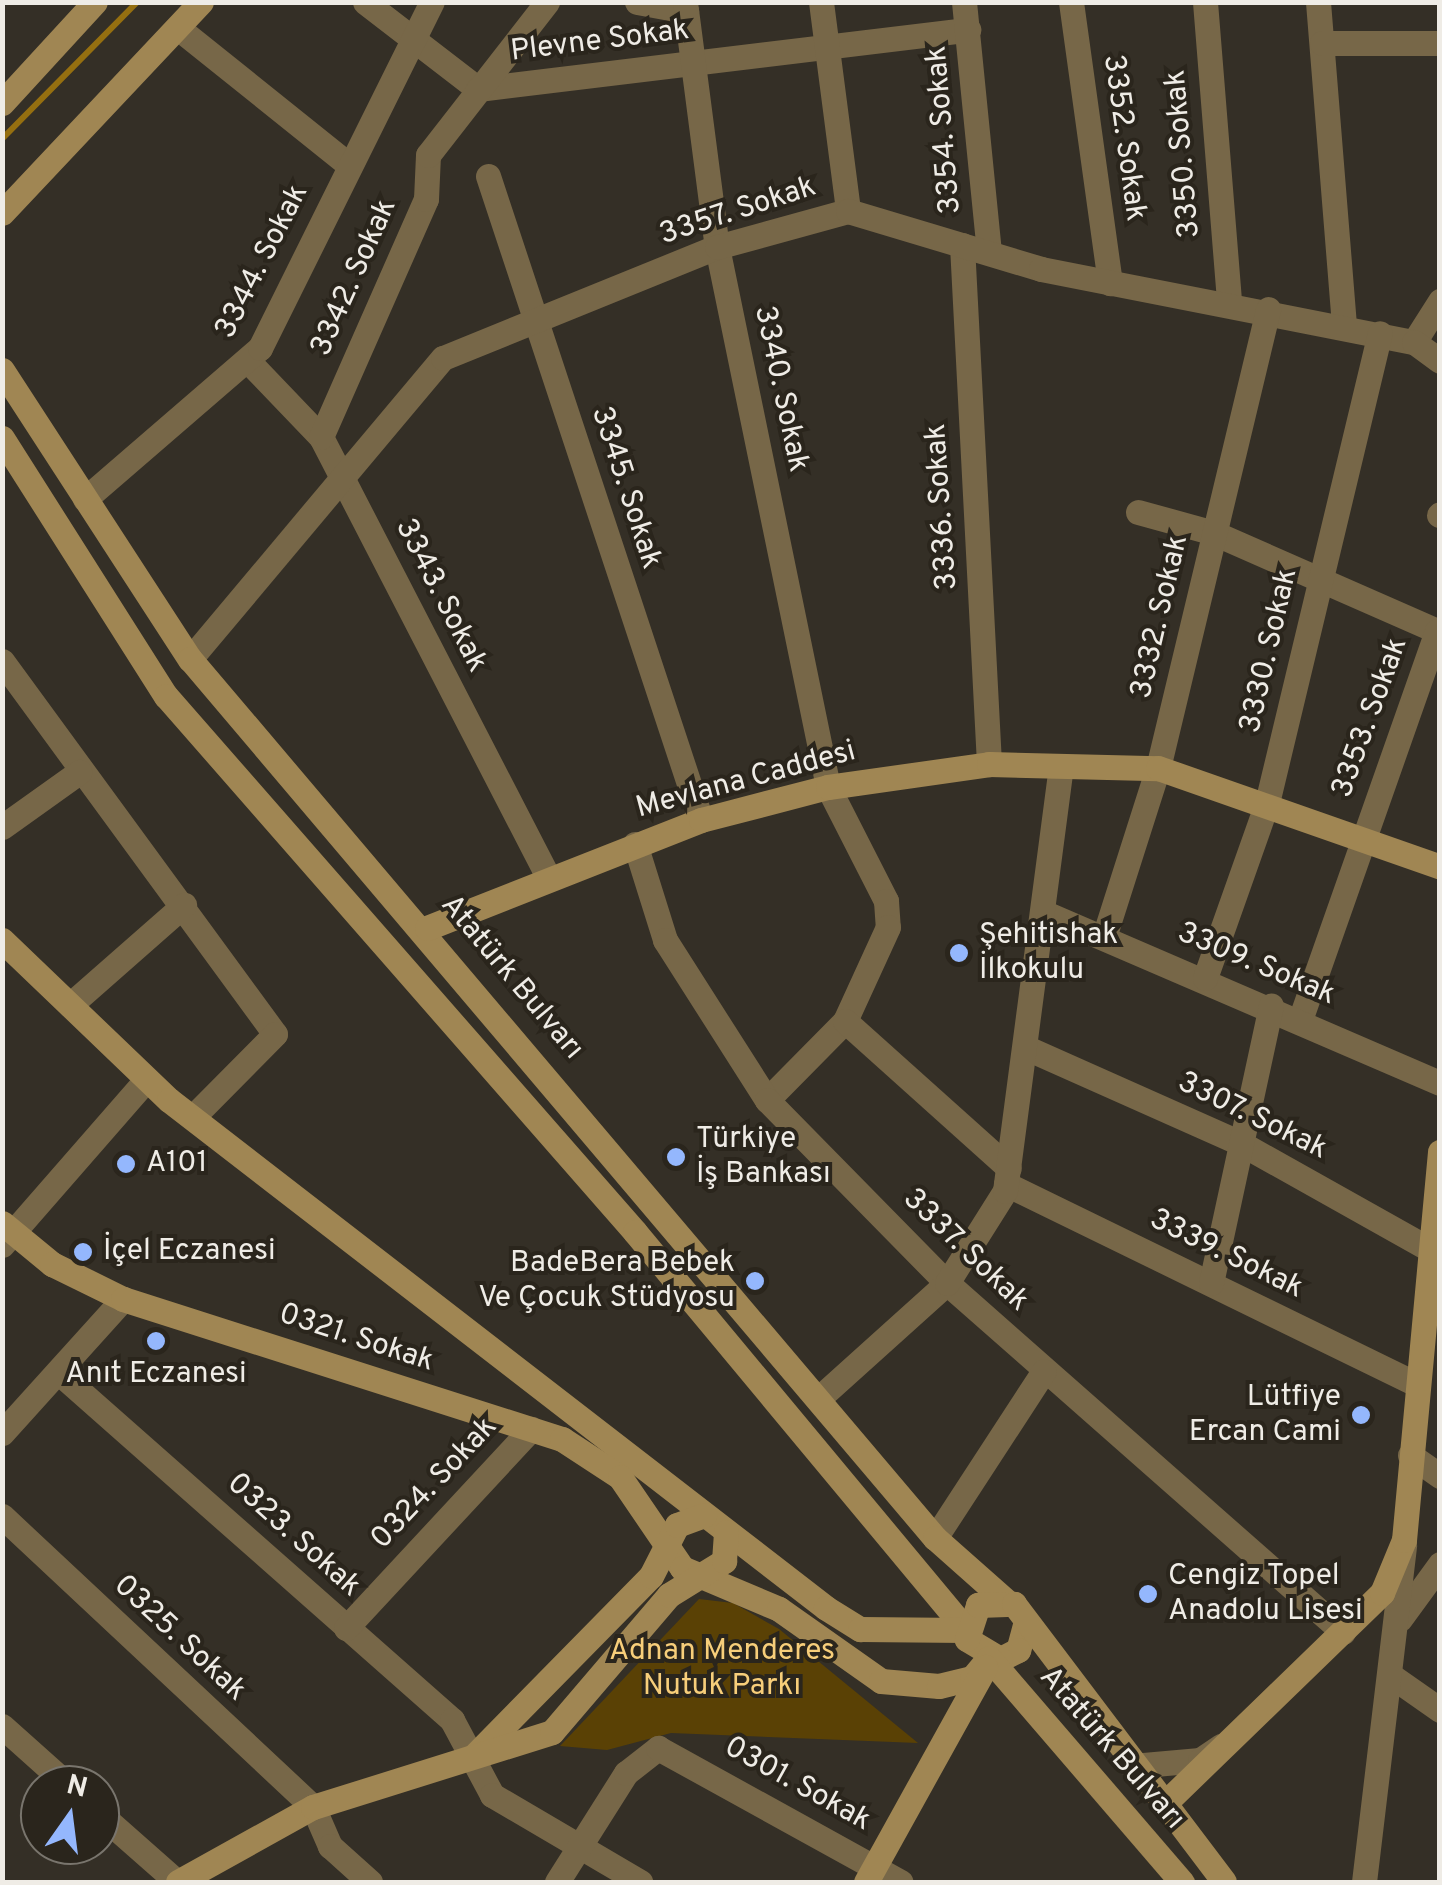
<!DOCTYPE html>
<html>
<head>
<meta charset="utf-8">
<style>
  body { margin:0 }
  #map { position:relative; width:1442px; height:1885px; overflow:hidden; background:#342f26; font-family:Overpass,sans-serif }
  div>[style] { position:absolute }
  .green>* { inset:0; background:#5a4105 }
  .stream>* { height:6px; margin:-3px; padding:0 3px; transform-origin:3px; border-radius:3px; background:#956f10 }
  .street>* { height:25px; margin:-12.5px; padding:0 12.5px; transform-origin:12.5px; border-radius:12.5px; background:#776748 }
  .secondary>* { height:25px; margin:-12.5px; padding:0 12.5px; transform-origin:12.5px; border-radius:12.5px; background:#a08653 }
  .dots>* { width:28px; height:28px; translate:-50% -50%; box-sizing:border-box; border:5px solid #2a251c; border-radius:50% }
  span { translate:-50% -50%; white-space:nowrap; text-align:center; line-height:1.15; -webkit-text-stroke:8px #2a251c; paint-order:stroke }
  .street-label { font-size:30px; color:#efece6 }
  .poi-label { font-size:30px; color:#efece6 }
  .left { translate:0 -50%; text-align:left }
  .right { translate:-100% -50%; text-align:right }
  .park-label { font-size:30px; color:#f7ce7a }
  .frame { position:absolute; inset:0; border:5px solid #efece6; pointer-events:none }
  .north { position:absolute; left:20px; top:1765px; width:100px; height:100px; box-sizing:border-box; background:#2a251c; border:2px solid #79756d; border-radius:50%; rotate:14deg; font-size:28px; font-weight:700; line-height:40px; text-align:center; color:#efece6 }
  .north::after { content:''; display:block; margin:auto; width:35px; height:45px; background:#94b7fd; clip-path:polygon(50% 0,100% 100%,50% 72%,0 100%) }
</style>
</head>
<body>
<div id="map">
  <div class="green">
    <div style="clip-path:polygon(699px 1599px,733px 1603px,779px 1629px,918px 1743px,671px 1733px,607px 1750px,560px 1746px)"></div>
  </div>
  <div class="stream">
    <div style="left:2px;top:139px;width:192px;rotate:-45.4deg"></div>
  </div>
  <div class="street">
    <div style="left:365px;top:2px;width:143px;rotate:37.6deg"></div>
    <div style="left:478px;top:89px;width:494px;rotate:-6.9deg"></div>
    <div style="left:637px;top:2px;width:50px;rotate:10.4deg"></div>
    <div style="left:685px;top:2px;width:247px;rotate:82.6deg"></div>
    <div style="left:717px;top:247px;width:551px;rotate:78.38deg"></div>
    <div style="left:828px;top:787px;width:128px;rotate:63deg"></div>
    <div style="left:886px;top:901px;width:26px;rotate:86deg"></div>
    <div style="left:888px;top:927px;width:103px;rotate:114.6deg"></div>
    <div style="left:845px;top:1021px;width:111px;rotate:134.6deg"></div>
    <div style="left:821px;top:2px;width:211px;rotate:82.6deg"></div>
    <div style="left:964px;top:2px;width:250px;rotate:84.3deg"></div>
    <div style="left:1071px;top:2px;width:284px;rotate:82.1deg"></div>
    <div style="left:1205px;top:2px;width:300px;rotate:85.4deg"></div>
    <div style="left:1318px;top:2px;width:323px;rotate:85.4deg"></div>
    <div style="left:178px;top:28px;width:219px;rotate:38.7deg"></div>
    <div style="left:1322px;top:43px;width:118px"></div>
    <div style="left:488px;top:176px;width:678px;rotate:71.7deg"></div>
    <div style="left:962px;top:245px;width:520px;rotate:87.02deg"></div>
    <div style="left:1414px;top:342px;width:49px;rotate:-57.6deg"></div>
    <div style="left:249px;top:362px;width:104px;rotate:46.2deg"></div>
    <div style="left:321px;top:437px;width:496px;rotate:62.7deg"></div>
    <div style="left:321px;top:437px;width:260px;rotate:-66.2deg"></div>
    <div style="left:426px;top:199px;width:44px;rotate:-87.4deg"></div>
    <div style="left:428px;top:155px;width:194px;rotate:-52.1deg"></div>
    <div style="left:85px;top:499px;width:231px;rotate:-40.8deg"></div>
    <div style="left:260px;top:348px;width:386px;rotate:-63.6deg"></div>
    <div style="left:1138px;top:512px;width:79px;rotate:15.4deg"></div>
    <div style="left:1214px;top:533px;width:244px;rotate:23.7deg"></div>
    <div style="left:1437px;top:631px;width:409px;rotate:109.4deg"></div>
    <div style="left:1439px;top:515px;width:1px;rotate:-45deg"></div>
    <div style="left:190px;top:659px;width:393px;rotate:-50deg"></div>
    <div style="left:443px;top:358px;width:296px;rotate:-22.1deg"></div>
    <div style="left:717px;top:247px;width:136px;rotate:-15.4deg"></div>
    <div style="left:848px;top:211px;width:202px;rotate:16.7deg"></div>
    <div style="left:1041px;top:269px;width:380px;rotate:11.1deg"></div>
    <div style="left:1414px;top:342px;width:32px;rotate:36deg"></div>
    <div style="left:2px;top:661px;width:462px;rotate:53.8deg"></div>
    <div style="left:275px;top:1034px;width:117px;rotate:134.7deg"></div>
    <div style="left:2px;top:827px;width:95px;rotate:-35.5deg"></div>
    <div style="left:635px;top:844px;width:101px;rotate:72.6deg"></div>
    <div style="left:665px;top:940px;width:190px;rotate:57.5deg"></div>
    <div style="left:767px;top:1100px;width:257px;rotate:45.5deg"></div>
    <div style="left:947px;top:1283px;width:528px;rotate:41.39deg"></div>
    <div style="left:1045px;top:913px;width:430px;rotate:23.3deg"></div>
    <div style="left:1104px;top:937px;width:177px;rotate:-72.3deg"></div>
    <div style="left:1158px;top:768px;width:472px;rotate:-76.5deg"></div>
    <div style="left:1205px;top:978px;width:186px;rotate:-70.5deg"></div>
    <div style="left:1267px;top:803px;width:483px;rotate:-76.5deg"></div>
    <div style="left:70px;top:1005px;width:152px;rotate:-41.3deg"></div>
    <div style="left:845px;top:1021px;width:220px;rotate:41.9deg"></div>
    <div style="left:1029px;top:1049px;width:233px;rotate:24deg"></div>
    <div style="left:1242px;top:1144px;width:227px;rotate:29.3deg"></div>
    <div style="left:1006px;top:1184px;width:458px;rotate:26deg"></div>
    <div style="left:2px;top:1245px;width:220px;rotate:-48.9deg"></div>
    <div style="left:1211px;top:1283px;width:284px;rotate:-77.8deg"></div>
    <div style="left:58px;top:1372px;width:526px;rotate:41.45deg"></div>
    <div style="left:452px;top:1720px;width:85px;rotate:61.9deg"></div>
    <div style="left:492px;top:1795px;width:172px;rotate:30.4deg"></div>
    <div style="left:818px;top:1399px;width:173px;rotate:-42deg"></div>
    <div style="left:947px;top:1283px;width:109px;rotate:-57.8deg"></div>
    <div style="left:1005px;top:1191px;width:428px;rotate:-82.5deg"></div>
    <div style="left:2px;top:1433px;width:181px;rotate:-47.9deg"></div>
    <div style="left:1410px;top:1455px;width:37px;rotate:35deg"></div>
    <div style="left:2px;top:1516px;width:426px;rotate:43.1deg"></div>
    <div style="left:313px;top:1807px;width:43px;rotate:66.4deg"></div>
    <div style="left:330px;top:1846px;width:54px;rotate:42deg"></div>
    <div style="left:935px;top:1538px;width:199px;rotate:-56.9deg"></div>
    <div style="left:1400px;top:1619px;width:68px;rotate:-54deg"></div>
    <div style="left:346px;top:1628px;width:272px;rotate:-47.1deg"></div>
    <div style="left:1390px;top:1675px;width:61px;rotate:35deg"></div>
    <div style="left:2px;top:1726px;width:89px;rotate:41.8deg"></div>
    <div style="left:1132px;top:1766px;width:68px;rotate:-5deg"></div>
    <div style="left:1200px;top:1760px;width:25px;rotate:-34deg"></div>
    <div style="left:100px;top:1814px;width:103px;rotate:41.4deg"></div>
    <div style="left:557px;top:1882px;width:129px;rotate:-57.7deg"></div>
    <div style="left:626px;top:1773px;width:41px;rotate:-38deg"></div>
    <div style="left:658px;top:1748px;width:277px;rotate:28.9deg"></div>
    <div style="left:1364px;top:1882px;width:339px;rotate:-83.2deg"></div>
  </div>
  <div class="secondary">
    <div style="left:2px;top:103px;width:137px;rotate:-47.4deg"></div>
    <div style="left:2px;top:213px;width:290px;rotate:-46.7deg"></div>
    <div style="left:2px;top:370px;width:345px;rotate:57deg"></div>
    <div style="left:190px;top:659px;width:1152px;rotate:49.72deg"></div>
    <div style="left:935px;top:1538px;width:94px;rotate:41.5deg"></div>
    <div style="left:2px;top:438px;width:306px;rotate:57.6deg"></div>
    <div style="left:166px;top:696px;width:712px;rotate:48.81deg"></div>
    <div style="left:635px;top:1232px;width:518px;rotate:50.25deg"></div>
    <div style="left:427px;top:928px;width:295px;rotate:-21.5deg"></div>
    <div style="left:701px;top:820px;width:131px;rotate:-14.6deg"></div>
    <div style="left:828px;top:787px;width:163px;rotate:-8.1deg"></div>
    <div style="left:989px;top:764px;width:169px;rotate:1.4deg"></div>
    <div style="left:1158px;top:768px;width:299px;rotate:19.3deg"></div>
    <div style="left:2px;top:940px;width:231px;rotate:43.8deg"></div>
    <div style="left:169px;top:1100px;width:830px;rotate:37.71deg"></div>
    <div style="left:826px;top:1608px;width:40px;rotate:32deg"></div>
    <div style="left:860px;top:1629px;width:106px;rotate:0.5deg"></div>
    <div style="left:2px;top:1223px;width:65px;rotate:39.4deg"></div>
    <div style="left:52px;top:1264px;width:79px;rotate:26.2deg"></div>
    <div style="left:123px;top:1299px;width:461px;rotate:17.7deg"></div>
    <div style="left:562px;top:1439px;width:69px;rotate:33.2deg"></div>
    <div style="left:620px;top:1477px;width:110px;rotate:55.7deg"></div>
    <div style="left:682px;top:1568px;width:105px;rotate:22.9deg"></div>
    <div style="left:779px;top:1609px;width:125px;rotate:35.2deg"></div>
    <div style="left:881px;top:1681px;width:58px;rotate:4.9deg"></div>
    <div style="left:939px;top:1686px;width:34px;rotate:-14deg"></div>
    <div style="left:972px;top:1678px;width:26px;rotate:-50deg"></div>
    <div style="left:1026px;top:1621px;width:30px;rotate:105deg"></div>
    <div style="left:1018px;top:1650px;width:20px;rotate:153deg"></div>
    <div style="left:1000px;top:1659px;width:39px;rotate:-149deg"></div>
    <div style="left:967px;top:1639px;width:36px;rotate:-72deg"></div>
    <div style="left:978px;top:1605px;width:36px;rotate:-2deg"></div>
    <div style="left:1014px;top:1604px;width:348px;rotate:52.9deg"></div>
    <div style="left:989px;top:1658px;width:296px;rotate:49.3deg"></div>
    <div style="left:474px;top:1756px;width:252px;rotate:-45.5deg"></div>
    <div style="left:651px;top:1576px;width:57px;rotate:-63deg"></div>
    <div style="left:677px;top:1525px;width:29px;rotate:-20deg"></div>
    <div style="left:1163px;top:1805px;width:305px;rotate:-44.1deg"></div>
    <div style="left:1382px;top:1593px;width:57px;rotate:-67.5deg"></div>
    <div style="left:1404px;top:1540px;width:390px;rotate:-84.7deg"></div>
    <div style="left:178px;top:1882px;width:154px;rotate:-29.1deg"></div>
    <div style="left:313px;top:1807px;width:250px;rotate:-17.4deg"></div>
    <div style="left:552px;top:1732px;width:180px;rotate:-49.5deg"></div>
    <div style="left:669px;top:1595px;width:65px;rotate:-31.7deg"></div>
    <div style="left:724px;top:1561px;width:29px;rotate:-86deg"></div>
    <div style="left:866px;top:1882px;width:246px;rotate:-61deg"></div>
  </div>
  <div class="dots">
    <div style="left:959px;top:953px;background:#94b7fd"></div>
    <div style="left:676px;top:1157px;background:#94b7fd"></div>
    <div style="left:126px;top:1164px;background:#94b7fd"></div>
    <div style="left:83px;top:1252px;background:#94b7fd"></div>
    <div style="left:755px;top:1281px;background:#94b7fd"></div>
    <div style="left:156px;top:1341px;background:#94b7fd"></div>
    <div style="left:1361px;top:1415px;background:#94b7fd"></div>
    <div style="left:1148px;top:1594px;background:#94b7fd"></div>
  </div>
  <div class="street-label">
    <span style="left:600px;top:42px;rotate:-7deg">Plevne Sokak</span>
    <span style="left:945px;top:130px;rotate:-95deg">3354. Sokak</span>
    <span style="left:1123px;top:138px;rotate:82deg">3352. Sokak</span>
    <span style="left:1184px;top:154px;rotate:-95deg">3350. Sokak</span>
    <span style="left:738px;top:212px;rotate:-18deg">3357. Sokak</span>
    <span style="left:263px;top:262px;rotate:-63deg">3344. Sokak</span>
    <span style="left:355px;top:278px;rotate:-66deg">3342. Sokak</span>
    <span style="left:780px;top:389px;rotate:78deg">3340. Sokak</span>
    <span style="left:625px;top:488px;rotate:72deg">3345. Sokak</span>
    <span style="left:943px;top:507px;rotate:-94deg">3336. Sokak</span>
    <span style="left:440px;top:596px;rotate:63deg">3343. Sokak</span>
    <span style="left:1161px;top:617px;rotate:-77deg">3332. Sokak</span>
    <span style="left:1270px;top:651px;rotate:-77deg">3330. Sokak</span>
    <span style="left:1371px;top:718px;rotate:-70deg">3353. Sokak</span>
    <span style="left:746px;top:781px;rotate:-15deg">Mevlana Caddesi</span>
    <span style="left:1256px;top:965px;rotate:23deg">3309. Sokak</span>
    <span style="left:511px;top:978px;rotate:50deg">Atatürk Bulvarı</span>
    <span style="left:1252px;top:1117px;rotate:26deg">3307. Sokak</span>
    <span style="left:965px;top:1251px;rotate:44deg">3337. Sokak</span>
    <span style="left:1226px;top:1255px;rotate:26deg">3339. Sokak</span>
    <span style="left:356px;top:1339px;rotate:18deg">0321. Sokak</span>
    <span style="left:435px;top:1484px;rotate:-47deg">0324. Sokak</span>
    <span style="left:293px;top:1536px;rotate:42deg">0323. Sokak</span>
    <span style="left:179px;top:1639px;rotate:43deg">0325. Sokak</span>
    <span style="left:1111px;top:1749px;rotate:49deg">Atatürk Bulvarı</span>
    <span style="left:797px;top:1785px;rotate:29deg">0301. Sokak</span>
  </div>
  <div class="poi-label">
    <span class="left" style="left:979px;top:953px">Şehitishak<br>İlkokulu</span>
    <span class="left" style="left:696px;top:1157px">Türkiye<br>İş Bankası</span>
    <span class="left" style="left:146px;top:1164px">A101</span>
    <span class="left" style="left:103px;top:1252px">İçel Eczanesi</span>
    <span class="right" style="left:735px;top:1281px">BadeBera Bebek<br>Ve Çocuk Stüdyosu</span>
    <span style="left:156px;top:1375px">Anıt Eczanesi</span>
    <span class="right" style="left:1341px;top:1415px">Lütfiye<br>Ercan Cami</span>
    <span class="left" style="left:1168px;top:1594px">Cengiz Topel<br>Anadolu Lisesi</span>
  </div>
  <div class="park-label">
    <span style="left:722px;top:1669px">Adnan Menderes<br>Nutuk Parkı</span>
  </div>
  <div class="frame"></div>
  <div class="north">N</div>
</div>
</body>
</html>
